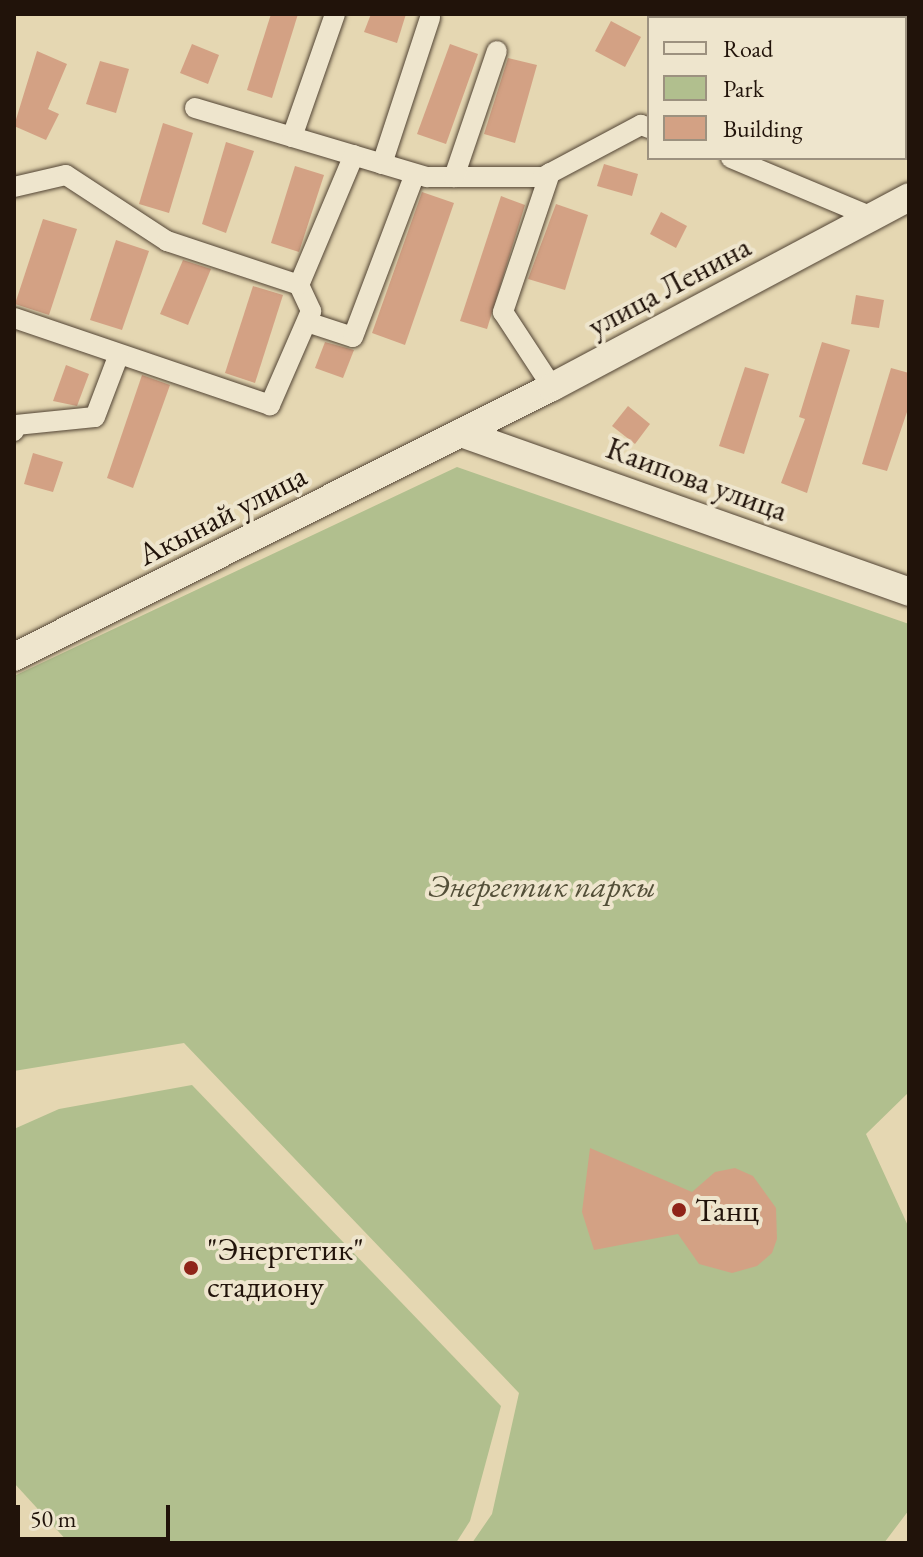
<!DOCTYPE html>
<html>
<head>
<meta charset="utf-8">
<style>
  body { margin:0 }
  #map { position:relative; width:923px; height:1557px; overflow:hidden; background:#e5d7b2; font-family:"EB Garamond",serif }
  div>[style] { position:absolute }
  .green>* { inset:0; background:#b1bf8e }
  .building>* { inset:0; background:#d3a184 }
  .roads { filter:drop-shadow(0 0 2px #524434) drop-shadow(0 0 2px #524434) }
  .minor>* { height:20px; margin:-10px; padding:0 10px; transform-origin:10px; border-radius:10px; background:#eee5cd }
  .secondary>* { height:28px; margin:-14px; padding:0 14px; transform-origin:14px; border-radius:14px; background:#eee5cd }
  .dots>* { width:22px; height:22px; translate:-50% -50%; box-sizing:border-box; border:4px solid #eee5cd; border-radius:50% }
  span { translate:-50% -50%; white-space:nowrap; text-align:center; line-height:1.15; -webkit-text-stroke:8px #eee5cd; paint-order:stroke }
  .street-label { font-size:32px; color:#21130a }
  .park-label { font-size:32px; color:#534f38; font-style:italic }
  .poi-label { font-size:32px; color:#21130a }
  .left { translate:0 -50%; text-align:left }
  .frame { position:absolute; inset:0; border:16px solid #21130a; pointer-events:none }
  .legend { position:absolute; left:647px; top:16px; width:260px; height:144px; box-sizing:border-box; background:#eee5cd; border:2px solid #9c917f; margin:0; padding:10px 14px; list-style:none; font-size:24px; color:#21130a }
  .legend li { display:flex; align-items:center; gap:16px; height:40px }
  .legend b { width:40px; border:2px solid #9c917f }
  .scale { position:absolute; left:16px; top:1505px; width:154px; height:36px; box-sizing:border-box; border:4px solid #21130a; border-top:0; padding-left:10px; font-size:24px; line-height:28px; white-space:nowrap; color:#21130a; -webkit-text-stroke:6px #eee5cd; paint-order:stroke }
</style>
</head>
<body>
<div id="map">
  <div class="green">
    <div style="clip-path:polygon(457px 467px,909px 624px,909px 1092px,866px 1134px,909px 1228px,909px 1510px,884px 1543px,472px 1543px,492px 1514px,519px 1393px,184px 1043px,14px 1071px,14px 676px)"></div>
    <div style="clip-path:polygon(192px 1085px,501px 1406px,470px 1521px,456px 1543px,69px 1543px,14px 1483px,14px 1129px,59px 1109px)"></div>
  </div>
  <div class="building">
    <div style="clip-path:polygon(271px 14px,298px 14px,272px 98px,247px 90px)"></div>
    <div style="clip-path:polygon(371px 14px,406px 14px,397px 43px,364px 32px)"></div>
    <div style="clip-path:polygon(611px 21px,641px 37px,625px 67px,595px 51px)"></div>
    <div style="clip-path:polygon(192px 44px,219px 55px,208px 84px,180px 73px)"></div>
    <div style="clip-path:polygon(450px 44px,478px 54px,446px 144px,417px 134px)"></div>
    <div style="clip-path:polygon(37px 51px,67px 64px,48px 109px,59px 114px,46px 140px,14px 126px)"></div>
    <div style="clip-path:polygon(508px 58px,537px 65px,515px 143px,484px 134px)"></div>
    <div style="clip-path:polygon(100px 61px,129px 69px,116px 113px,86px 104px)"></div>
    <div style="clip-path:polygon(163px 123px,193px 133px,169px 213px,139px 204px)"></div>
    <div style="clip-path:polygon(226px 142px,254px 151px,226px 233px,202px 224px)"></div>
    <div style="clip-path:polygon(604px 164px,638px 174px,632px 196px,597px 186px)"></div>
    <div style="clip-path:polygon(295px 166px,324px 175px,299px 252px,271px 243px)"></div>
    <div style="clip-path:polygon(422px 192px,454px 203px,405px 345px,372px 333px)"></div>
    <div style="clip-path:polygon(501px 196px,525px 205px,487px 329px,460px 321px)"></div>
    <div style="clip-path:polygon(556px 204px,588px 215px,565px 290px,528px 279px)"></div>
    <div style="clip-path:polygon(661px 212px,687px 226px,676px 248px,650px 234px)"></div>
    <div style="clip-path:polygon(43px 219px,77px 229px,49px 315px,15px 304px)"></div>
    <div style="clip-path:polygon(116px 240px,149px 251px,122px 330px,90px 320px)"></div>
    <div style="clip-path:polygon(183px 260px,211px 269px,188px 325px,160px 314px)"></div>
    <div style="clip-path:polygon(253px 286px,283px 295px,255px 383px,225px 373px)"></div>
    <div style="clip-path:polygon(856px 295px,884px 300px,879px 328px,851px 324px)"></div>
    <div style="clip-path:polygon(325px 342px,354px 350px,343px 378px,315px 368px)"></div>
    <div style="clip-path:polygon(822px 342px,850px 350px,807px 493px,781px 483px,805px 419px,799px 417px)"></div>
    <div style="clip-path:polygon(66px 365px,89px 374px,77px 406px,53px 401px)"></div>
    <div style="clip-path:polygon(745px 367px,769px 374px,744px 454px,719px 446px)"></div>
    <div style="clip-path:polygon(891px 368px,909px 373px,909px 406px,887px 471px,862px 464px)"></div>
    <div style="clip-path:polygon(142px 375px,170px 385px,133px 488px,107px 478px)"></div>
    <div style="clip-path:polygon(628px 406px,650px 424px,635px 444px,612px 426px)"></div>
    <div style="clip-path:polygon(33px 453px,63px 462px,53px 492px,24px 484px)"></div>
    <div style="clip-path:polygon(590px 1148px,692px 1192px,715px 1172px,735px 1168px,753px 1176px,776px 1208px,777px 1239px,772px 1253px,757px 1266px,732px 1273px,699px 1264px,678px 1234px,594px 1250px,582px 1212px)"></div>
  </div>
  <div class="roads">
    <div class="minor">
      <div style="left:876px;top:14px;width:12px;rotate:20deg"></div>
      <div style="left:905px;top:24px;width:4px;rotate:27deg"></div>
      <div style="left:195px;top:108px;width:242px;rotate:16.6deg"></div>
      <div style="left:427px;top:177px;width:116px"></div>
      <div style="left:543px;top:177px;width:111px;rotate:-28deg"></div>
      <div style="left:641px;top:125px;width:9px;rotate:21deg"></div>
      <div style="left:292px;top:137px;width:130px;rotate:-70.7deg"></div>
      <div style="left:731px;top:158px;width:153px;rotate:22.7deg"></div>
      <div style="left:382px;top:164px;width:154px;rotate:-71.8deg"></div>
      <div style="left:550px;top:173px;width:147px;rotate:108.7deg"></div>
      <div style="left:503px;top:312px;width:90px;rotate:56.8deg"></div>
      <div style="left:454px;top:177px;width:133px;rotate:-71.2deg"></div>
      <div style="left:14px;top:187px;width:53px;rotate:-13deg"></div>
      <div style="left:66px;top:175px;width:121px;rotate:33.2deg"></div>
      <div style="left:167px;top:241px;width:139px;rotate:18.4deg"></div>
      <div style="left:299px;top:285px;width:29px;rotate:65deg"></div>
      <div style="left:311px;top:311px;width:103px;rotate:113.6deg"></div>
      <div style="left:270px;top:405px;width:270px;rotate:-161.2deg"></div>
      <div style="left:299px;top:285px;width:141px;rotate:-67.1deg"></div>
      <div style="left:307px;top:322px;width:48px;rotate:18.1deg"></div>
      <div style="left:353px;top:337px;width:174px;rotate:-69.2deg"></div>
      <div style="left:14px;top:431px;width:6px;rotate:-72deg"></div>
      <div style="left:16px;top:425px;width:79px;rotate:-5.8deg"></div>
      <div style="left:95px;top:417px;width:67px;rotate:-69.1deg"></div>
    </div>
    <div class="secondary">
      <div style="left:461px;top:433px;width:475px;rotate:19.5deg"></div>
      <div style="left:14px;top:657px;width:602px;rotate:-26.65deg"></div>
      <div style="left:552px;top:387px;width:404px;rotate:-28deg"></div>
    </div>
  </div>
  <div class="dots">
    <div style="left:679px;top:1210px;background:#8f2418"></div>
    <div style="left:191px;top:1268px;background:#8f2418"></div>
  </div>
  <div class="street-label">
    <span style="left:669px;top:286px;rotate:-28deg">улица Ленина</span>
    <span style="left:697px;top:479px;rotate:20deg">Каипова улица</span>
    <span style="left:222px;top:515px;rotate:-27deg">Акынай улица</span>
  </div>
  <div class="park-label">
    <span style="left:542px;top:886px">Энергетик паркы</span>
  </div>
  <div class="poi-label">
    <span class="left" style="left:695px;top:1210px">Танц</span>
    <span class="left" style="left:207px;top:1268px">"Энергетик"<br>стадиону</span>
  </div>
  <div class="frame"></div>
  <ul class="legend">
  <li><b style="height:10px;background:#eee5cd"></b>Road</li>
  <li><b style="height:22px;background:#b1bf8e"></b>Park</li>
  <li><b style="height:22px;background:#d3a184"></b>Building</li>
  </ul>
  <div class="scale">50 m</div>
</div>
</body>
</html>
